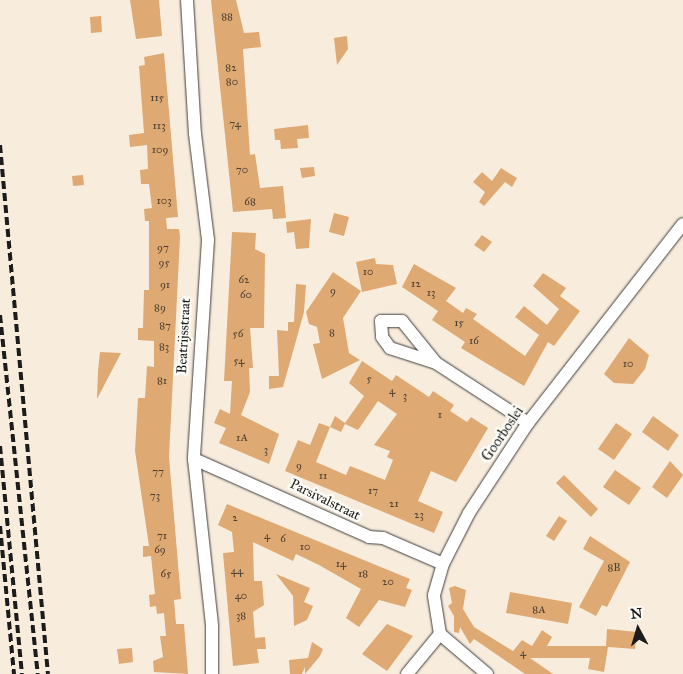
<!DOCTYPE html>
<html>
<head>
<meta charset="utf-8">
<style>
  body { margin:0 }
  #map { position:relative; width:683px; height:674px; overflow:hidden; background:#f8eddd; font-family:"IM FELL Great Primer",serif }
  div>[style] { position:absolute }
  .building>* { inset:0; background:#dea972 }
  .roads { filter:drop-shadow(0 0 1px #3d3b39) drop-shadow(0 0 1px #3d3b39) }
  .minor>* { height:12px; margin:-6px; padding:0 6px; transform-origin:6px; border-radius:6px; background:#fff }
  .rail>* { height:4px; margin-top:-2px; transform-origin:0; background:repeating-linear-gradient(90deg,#1c1c1c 0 8px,transparent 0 12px) }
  span { translate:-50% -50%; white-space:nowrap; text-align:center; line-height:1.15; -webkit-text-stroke:5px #fdfcf7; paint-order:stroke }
  .number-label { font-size:11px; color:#4c3f32 }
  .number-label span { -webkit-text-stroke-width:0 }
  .street-label { font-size:14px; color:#1c1c1c }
  .north { position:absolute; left:613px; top:604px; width:50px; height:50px; -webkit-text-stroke:4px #fdfcf7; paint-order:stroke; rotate:354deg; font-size:14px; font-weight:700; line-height:20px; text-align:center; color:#1c1c1c }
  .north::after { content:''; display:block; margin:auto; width:18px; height:22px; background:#1c1c1c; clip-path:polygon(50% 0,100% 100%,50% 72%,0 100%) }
</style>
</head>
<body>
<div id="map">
  <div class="building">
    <div style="clip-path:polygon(130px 0,159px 0,162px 36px,136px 39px)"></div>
    <div style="clip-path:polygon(211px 0,236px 0,244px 33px,259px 32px,261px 47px,243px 49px,250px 155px,255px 154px,260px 188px,283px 186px,286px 218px,273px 219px,272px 209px,233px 212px)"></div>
    <div style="clip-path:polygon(101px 16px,102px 32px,91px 33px,90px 17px)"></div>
    <div style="clip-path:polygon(347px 36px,348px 49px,337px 65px,334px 38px)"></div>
    <div style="clip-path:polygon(164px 53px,178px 217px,166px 218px,167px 229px,179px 229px,180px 237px,169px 457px,181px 599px,174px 600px,176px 624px,184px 624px,188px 674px,154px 672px,153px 661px,163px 657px,160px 636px,166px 636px,164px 613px,157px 614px,156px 606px,150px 607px,149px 595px,155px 594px,151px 556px,143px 557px,143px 546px,149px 546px,135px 451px,138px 398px,145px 398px,147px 366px,154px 367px,154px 341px,138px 340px,138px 328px,143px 328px,144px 290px,149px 290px,149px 221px,145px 221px,144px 209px,152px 208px,149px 184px,141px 184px,140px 170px,148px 169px,147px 145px,130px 147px,129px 135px,144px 133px,139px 66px,145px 65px,144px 57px)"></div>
    <div style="clip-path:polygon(308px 125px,309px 138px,297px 139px,298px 148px,281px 149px,280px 140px,275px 140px,274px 129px)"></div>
    <div style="clip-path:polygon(314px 167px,315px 176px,302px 178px,300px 168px)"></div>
    <div style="clip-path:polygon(501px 168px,517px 178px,512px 187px,505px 182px,484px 206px,479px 202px,485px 192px,473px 182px,482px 172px,492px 181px)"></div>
    <div style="clip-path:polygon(83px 175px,84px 185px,73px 186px,72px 176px)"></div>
    <div style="clip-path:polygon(334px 213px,349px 217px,344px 236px,329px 232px)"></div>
    <div style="clip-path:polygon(311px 219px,309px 248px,296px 249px,294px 232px,287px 233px,286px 222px)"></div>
    <div style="clip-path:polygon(232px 232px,256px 233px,255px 249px,265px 254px,264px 328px,250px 328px,253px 368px,249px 368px,250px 392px,241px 415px,279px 434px,269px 464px,219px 443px,226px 428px,214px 423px,220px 409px,230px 414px,232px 381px,224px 381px)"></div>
    <div style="clip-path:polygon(482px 235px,492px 242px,484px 252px,474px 245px)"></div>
    <div style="clip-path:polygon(375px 258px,376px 264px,393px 265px,397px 284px,362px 292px,356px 262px)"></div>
    <div style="clip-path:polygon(414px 264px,456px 288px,446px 301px,463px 313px,466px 308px,477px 314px,473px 319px,525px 356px,539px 335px,515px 317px,524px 306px,547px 325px,559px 309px,533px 286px,543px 273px,566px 288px,560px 296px,580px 311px,554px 346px,548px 342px,524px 386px,461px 348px,465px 342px,432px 320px,438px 311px,402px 287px)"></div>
    <div style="clip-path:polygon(333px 272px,361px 291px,343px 318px,349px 353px,360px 360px,322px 379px,313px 344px,320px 343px,317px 327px,309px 324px,306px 312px)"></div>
    <div style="clip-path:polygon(296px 284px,306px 285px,304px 312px,283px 387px,269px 389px,269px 376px,279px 376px,277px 330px,288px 331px,288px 322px,294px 322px)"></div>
    <div style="clip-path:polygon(629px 338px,649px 355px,645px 369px,633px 384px,614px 383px,604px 374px)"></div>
    <div style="clip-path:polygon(100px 352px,121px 353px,97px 399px,98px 371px)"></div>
    <div style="clip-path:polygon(362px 361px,392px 381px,396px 375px,429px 397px,433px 391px,454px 405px,450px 411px,467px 422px,471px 417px,488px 428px,456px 482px,431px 471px,418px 501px,443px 512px,434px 533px,285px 471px,298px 440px,310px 445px,319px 423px,330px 427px,316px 462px,346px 475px,350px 466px,385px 480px,393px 460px,387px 457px,390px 451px,374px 445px,397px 414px,378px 401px,358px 430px,345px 424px,341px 432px,330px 427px,335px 416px,345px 423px,364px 396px,349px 383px)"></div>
    <div style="clip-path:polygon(653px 416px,679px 435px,668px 451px,642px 432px)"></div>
    <div style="clip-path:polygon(616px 423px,632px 434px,614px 460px,598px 449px)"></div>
    <div style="clip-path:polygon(670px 461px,683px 475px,667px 498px,652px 487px)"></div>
    <div style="clip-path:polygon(615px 470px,641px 488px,629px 505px,603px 487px)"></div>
    <div style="clip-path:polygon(564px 475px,598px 509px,591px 517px,556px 483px)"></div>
    <div style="clip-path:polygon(227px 504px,410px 579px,406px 588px,412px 590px,405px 607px,379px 600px,359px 627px,346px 618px,361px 589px,319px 565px,296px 554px,293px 561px,253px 542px,254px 581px,262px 581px,264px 605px,253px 612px,255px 638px,265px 637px,266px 649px,257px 649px,259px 663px,233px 666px,223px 553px,234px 552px,232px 532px,218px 525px)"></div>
    <div style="clip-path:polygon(559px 516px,567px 521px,554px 541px,546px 536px)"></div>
    <div style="clip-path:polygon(590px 536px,630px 562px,607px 607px,602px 605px,596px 616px,579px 607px,604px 561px,583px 549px)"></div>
    <div style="clip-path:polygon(276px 574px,310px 588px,304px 602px,313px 606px,307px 620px,294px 626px,293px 596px)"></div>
    <div style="clip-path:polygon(455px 586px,466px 590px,463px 609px,474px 627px,513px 651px,522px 640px,532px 646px,542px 630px,552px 637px,547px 646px,606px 646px,607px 629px,637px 632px,635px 649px,608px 647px,604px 672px,588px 669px,590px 658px,530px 658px,553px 674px,525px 674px,474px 639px,470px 644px,460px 627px,459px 633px,454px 632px,454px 616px,448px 606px,452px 603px,449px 588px)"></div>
    <div style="clip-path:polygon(510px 592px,572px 603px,568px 624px,506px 613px)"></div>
    <div style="clip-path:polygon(387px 624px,413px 636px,387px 671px,362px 654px)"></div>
    <div style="clip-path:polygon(312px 642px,323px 649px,320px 656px,305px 674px,305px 667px,302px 674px,290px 674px,289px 660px,308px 658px)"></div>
    <div style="clip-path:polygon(132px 648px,133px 662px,119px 664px,117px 649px)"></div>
  </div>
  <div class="roads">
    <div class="minor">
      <div style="left:187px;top:0;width:134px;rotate:86.6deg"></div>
      <div style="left:195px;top:134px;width:107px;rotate:83deg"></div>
      <div style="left:208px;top:240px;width:219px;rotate:93.7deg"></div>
      <div style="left:194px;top:459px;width:168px;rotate:83.8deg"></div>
      <div style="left:212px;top:626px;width:48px;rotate:90deg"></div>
      <div style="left:436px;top:363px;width:54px;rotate:-129deg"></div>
      <div style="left:402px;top:321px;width:21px;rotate:180deg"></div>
      <div style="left:381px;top:321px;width:16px;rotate:86deg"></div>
      <div style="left:382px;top:337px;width:14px;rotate:54deg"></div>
      <div style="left:390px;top:348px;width:48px;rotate:18.1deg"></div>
      <div style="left:436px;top:363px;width:110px;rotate:33.1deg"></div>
      <div style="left:194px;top:459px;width:192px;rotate:24deg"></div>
      <div style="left:369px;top:537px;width:14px;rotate:4deg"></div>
      <div style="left:383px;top:538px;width:65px;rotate:23.4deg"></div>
      <div style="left:407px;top:674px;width:52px;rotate:-50.5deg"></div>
      <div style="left:487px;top:674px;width:62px;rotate:-139.6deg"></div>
      <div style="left:440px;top:634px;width:39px;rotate:-99deg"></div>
      <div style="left:434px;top:595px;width:32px;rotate:-74deg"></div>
      <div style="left:443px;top:564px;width:57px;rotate:-63deg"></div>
      <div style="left:469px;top:513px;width:108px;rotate:-56.8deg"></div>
      <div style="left:528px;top:423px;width:252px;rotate:-52.1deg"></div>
    </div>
  </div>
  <div class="rail">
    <div style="left:0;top:145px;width:531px;rotate:84.82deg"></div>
    <div style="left:0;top:315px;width:361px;rotate:84deg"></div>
    <div style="left:0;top:446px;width:229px;rotate:84.5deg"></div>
    <div style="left:0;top:526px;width:149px;rotate:84.6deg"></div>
  </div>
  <div class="number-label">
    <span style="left:227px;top:17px">88</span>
    <span style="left:231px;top:68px">82</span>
    <span style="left:232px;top:82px">80</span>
    <span style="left:157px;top:98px">115</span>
    <span style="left:235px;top:124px">74</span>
    <span style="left:159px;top:126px">113</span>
    <span style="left:160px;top:150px">109</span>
    <span style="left:242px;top:170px">70</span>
    <span style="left:164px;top:201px">103</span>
    <span style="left:250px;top:202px">68</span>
    <span style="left:163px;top:248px">97</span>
    <span style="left:164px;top:263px">95</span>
    <span style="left:368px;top:272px">10</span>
    <span style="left:244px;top:280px">62</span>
    <span style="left:416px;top:284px">12</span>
    <span style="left:165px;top:285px">91</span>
    <span style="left:333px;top:291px">9</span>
    <span style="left:431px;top:293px">13</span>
    <span style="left:246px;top:295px">60</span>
    <span style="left:160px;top:308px">89</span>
    <span style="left:459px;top:323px">15</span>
    <span style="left:165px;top:326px">87</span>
    <span style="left:332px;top:333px">8</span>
    <span style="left:238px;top:334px">56</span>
    <span style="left:474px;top:341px">16</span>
    <span style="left:164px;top:347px">83</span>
    <span style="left:239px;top:361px">54</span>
    <span style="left:628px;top:364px">10</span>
    <span style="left:369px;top:379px">5</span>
    <span style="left:162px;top:381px">81</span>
    <span style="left:392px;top:391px">4</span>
    <span style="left:405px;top:396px">3</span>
    <span style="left:440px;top:415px">1</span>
    <span style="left:242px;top:438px">1A</span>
    <span style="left:266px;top:450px">3</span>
    <span style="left:299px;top:466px">9</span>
    <span style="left:158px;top:472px">77</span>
    <span style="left:323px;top:476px">11</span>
    <span style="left:373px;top:491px">17</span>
    <span style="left:155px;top:496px">73</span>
    <span style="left:394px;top:504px">21</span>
    <span style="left:419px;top:515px">23</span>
    <span style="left:235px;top:518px">2</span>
    <span style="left:162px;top:536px">71</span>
    <span style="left:267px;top:536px">4</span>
    <span style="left:283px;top:539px">6</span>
    <span style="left:305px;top:547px">10</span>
    <span style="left:160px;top:550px">69</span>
    <span style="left:341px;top:564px">14</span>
    <span style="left:614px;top:568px">8B</span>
    <span style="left:237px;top:571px">44</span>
    <span style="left:166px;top:574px">65</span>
    <span style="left:363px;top:574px">18</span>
    <span style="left:388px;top:582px">20</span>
    <span style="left:241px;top:596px">40</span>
    <span style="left:539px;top:610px">8A</span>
    <span style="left:241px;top:616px">38</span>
    <span style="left:523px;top:653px">4</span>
  </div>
  <div class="street-label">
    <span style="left:184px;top:336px;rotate:-87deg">Beatrijsstraat</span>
    <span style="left:503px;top:434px;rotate:-56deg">Goorboslei</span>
    <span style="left:325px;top:500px;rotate:26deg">Parsivalstraat</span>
  </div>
  <div class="north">N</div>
</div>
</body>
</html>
